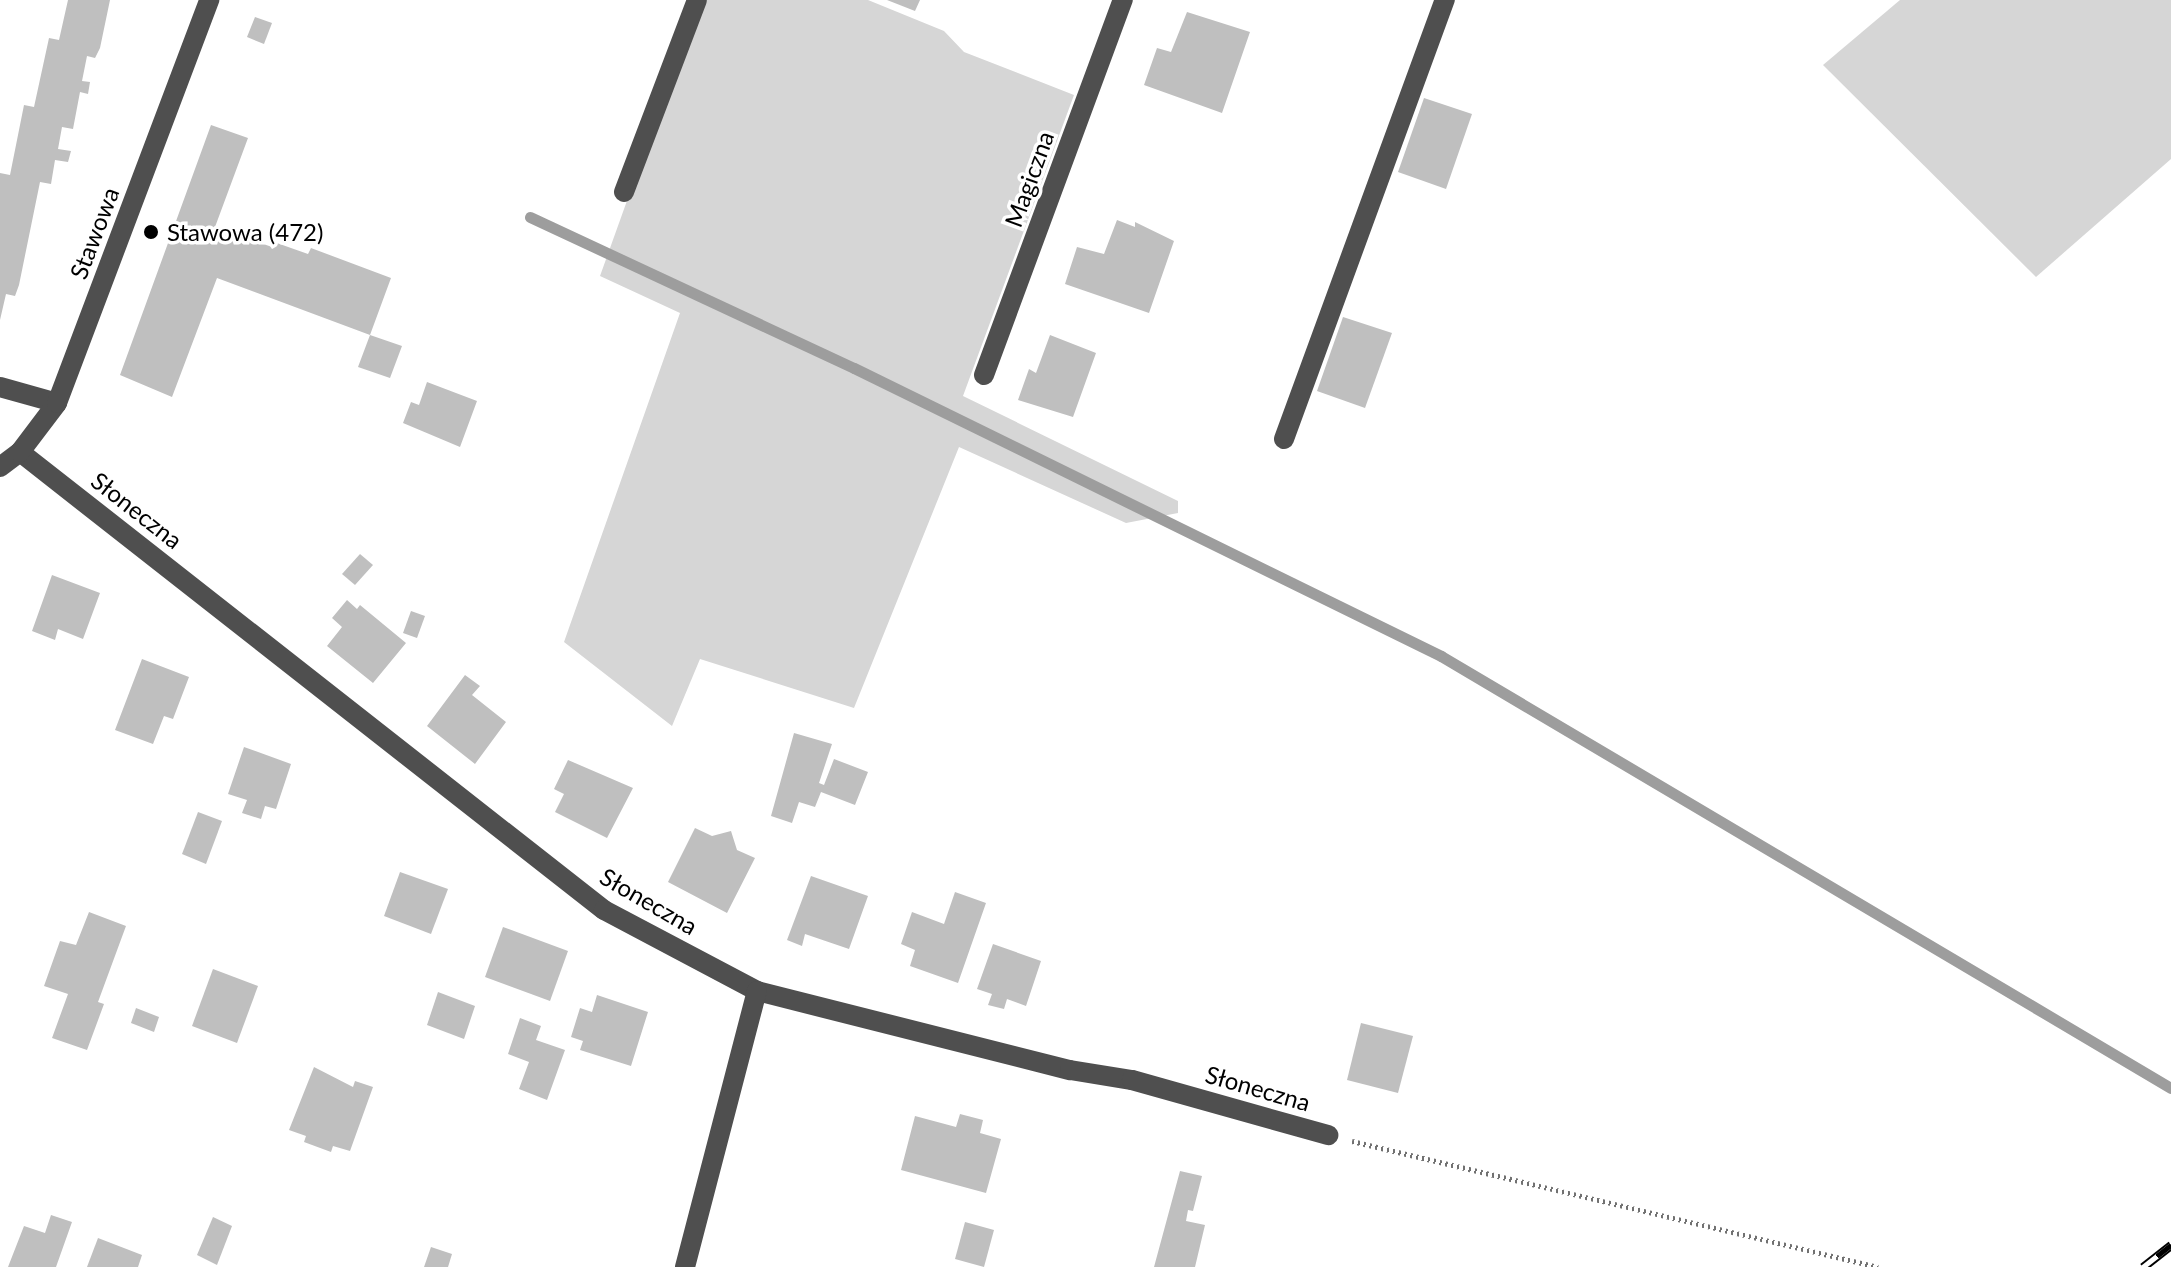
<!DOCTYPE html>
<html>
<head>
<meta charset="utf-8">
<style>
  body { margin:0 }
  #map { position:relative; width:2171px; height:1267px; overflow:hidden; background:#fff; font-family:Lato,sans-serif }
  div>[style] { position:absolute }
  .green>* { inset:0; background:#d6d6d6 }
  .stream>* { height:11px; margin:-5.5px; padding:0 5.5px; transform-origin:5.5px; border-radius:5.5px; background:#9d9d9d }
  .building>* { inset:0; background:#bfbfbf }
  .path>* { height:5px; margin-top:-2.5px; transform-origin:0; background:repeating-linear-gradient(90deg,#717171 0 2px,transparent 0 6px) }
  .minor>* { height:20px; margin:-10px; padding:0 10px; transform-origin:10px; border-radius:10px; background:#4f4f4f }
  .rail>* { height:9px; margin-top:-4.5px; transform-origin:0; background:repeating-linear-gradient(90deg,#fff 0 18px,#000 0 36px); box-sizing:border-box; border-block:2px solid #000 }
  .dots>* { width:22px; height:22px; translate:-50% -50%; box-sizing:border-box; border:4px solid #fff; border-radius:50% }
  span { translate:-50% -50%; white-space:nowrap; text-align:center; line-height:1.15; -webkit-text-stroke:7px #fff; paint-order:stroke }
  .street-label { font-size:24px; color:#000 }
  .poi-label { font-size:24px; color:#000 }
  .left { translate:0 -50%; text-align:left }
</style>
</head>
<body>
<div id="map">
  <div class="green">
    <div style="clip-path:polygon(699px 0,868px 0,944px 31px,964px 52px,1074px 95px,963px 396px,1178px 501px,1178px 513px,1126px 523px,959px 447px,854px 708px,700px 659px,672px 726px,564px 642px,680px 313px,600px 276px)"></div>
    <div style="clip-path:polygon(1900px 0,2171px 0,2171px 159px,2036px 277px,1823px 65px)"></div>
  </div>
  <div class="stream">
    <div style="left:530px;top:217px;width:357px;rotate:25deg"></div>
    <div style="left:854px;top:368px;width:654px;rotate:26.13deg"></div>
    <div style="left:1441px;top:656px;width:848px;rotate:30.62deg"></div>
  </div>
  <div class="building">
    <div style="clip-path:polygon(68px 0,110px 0,100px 48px,95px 58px,87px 56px,82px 81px,90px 82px,88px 94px,80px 92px,73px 129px,62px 127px,58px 149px,71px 151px,68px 162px,55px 160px,51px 184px,40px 182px,19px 285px,15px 296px,6px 294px,0 320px,0 173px,10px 175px,24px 105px,34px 107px,49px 38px,59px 40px)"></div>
    <div style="clip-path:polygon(887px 0,920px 0,915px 11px)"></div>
    <div style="clip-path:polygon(1187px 12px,1250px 32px,1222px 113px,1144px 85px,1157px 48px,1171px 52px)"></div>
    <div style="clip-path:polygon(255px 17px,272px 23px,264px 44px,247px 37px)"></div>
    <div style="clip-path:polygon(1424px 98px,1472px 114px,1446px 189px,1398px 172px)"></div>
    <div style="clip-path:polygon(211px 125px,248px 138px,215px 227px,272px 247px,274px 242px,308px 254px,311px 248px,391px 278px,370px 335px,402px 346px,390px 378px,358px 367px,370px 335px,217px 278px,172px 397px,120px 375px)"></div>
    <div style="clip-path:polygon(1117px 220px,1135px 227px,1135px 222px,1174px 241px,1149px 313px,1065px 284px,1077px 247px,1104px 254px)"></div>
    <div style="clip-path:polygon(1343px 317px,1392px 333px,1365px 408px,1317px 391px)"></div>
    <div style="clip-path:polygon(1050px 335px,1096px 353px,1073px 417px,1018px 400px,1029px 369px,1036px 373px)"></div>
    <div style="clip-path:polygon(427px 382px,477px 401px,460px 447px,403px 423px,411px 402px,419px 405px)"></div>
    <div style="clip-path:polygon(360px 554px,373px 565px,355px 585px,342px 574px)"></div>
    <div style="clip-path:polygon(52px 575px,100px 593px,83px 639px,58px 629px,55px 640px,32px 631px)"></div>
    <div style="clip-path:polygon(347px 600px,357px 609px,360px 605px,406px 643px,373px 683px,327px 646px,342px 627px,332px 618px)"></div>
    <div style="clip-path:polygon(411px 611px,425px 616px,417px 638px,403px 633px)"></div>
    <div style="clip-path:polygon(142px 659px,189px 677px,173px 719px,164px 716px,153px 744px,115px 730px)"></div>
    <div style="clip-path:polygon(465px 675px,480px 686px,472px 695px,506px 722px,475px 764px,427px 726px)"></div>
    <div style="clip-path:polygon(794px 733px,832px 744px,819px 783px,824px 785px,834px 759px,868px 772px,855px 805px,821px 792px,815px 807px,799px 802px,792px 823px,771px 816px)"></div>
    <div style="clip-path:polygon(244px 747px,291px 764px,276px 809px,265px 806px,261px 819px,242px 813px,247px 800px,228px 794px)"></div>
    <div style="clip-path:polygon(568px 760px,633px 788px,607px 838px,555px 812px,564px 794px,554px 789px)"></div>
    <div style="clip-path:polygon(198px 812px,222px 821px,206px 864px,182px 854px)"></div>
    <div style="clip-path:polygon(695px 828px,712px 836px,731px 831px,737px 850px,755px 858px,727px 913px,668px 882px)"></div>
    <div style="clip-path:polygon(400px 872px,448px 889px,431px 934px,384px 916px)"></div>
    <div style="clip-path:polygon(811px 876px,868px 896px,849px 949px,805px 934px,802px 946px,787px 940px)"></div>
    <div style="clip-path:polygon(955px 892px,986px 903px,958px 983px,910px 966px,915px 950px,901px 944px,912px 912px,944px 924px)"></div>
    <div style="clip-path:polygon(89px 912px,126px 926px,98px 1002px,104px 1004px,87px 1050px,52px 1038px,68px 994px,44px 986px,60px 941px,76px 945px)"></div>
    <div style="clip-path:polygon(503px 927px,568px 951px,550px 1001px,485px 977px)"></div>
    <div style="clip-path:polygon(993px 944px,1041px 961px,1026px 1006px,1007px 999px,1004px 1009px,988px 1005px,992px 994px,977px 989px)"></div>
    <div style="clip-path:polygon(213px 969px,258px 986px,237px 1043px,192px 1026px)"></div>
    <div style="clip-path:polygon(438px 992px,475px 1006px,464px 1039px,427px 1025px)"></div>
    <div style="clip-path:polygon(597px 995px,648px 1012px,631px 1066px,580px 1050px,583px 1041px,571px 1037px,580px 1008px,592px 1012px)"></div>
    <div style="clip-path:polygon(136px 1008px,159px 1017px,154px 1032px,131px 1023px)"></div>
    <div style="clip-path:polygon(520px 1018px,541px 1026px,536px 1040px,565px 1050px,547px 1100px,519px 1089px,529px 1062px,508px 1054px)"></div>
    <div style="clip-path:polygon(1361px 1023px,1413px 1036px,1398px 1093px,1347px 1080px)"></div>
    <div style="clip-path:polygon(314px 1067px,353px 1087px,355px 1081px,373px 1087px,350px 1151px,333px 1146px,331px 1152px,304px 1142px,306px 1136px,289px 1130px)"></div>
    <div style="clip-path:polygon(960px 1114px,983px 1120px,980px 1133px,1001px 1139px,986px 1193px,901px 1170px,915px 1116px,956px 1127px)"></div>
    <div style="clip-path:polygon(1180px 1171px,1202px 1176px,1193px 1211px,1188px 1210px,1186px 1221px,1205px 1225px,1195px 1267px,1154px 1267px)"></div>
    <div style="clip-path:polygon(51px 1215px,72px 1222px,56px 1267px,8px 1267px,24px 1226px,45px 1233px)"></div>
    <div style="clip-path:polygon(213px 1217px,232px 1226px,217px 1265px,197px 1255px)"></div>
    <div style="clip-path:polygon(965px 1222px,994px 1230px,984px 1267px,955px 1259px)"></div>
    <div style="clip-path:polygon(98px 1238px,142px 1255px,138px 1267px,87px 1267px)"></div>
    <div style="clip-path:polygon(431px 1247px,452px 1254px,448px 1267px,424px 1267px)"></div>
  </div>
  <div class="path">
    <div style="left:1352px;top:1141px;width:541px;rotate:13.47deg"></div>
  </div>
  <div class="minor">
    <div style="left:624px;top:192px;width:205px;rotate:-69.2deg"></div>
    <div style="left:984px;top:375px;width:400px;rotate:-69.7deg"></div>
    <div style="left:0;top:387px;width:59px;rotate:15.7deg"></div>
    <div style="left:1284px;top:439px;width:468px;rotate:-69.9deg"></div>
    <div style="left:20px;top:452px;width:742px;rotate:38.11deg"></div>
    <div style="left:604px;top:910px;width:173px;rotate:27.9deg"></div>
    <div style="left:757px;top:991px;width:323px;rotate:14.2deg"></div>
    <div style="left:1070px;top:1070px;width:63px;rotate:9.2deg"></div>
    <div style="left:1132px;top:1080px;width:204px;rotate:15.7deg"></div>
    <div style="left:0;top:467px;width:25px;rotate:-37deg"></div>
    <div style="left:20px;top:452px;width:61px;rotate:-52.9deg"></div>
    <div style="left:57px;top:403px;width:431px;rotate:-69.3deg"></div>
    <div style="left:685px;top:1267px;width:285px;rotate:-75.4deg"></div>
  </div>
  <div class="rail">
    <div style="left:2143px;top:1267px;width:36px;rotate:-38deg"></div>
  </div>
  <div class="dots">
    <div style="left:151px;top:232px;background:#000"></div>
  </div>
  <div class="street-label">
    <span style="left:1029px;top:179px;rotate:-70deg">Magiczna</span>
    <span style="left:94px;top:233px;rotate:-69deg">Stawowa</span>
    <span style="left:137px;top:510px;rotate:38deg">Słoneczna</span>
    <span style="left:649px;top:901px;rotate:30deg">Słoneczna</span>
    <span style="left:1258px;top:1088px;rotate:16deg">Słoneczna</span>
  </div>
  <div class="poi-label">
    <span class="left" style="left:167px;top:232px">Stawowa (472)</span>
  </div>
</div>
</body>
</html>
